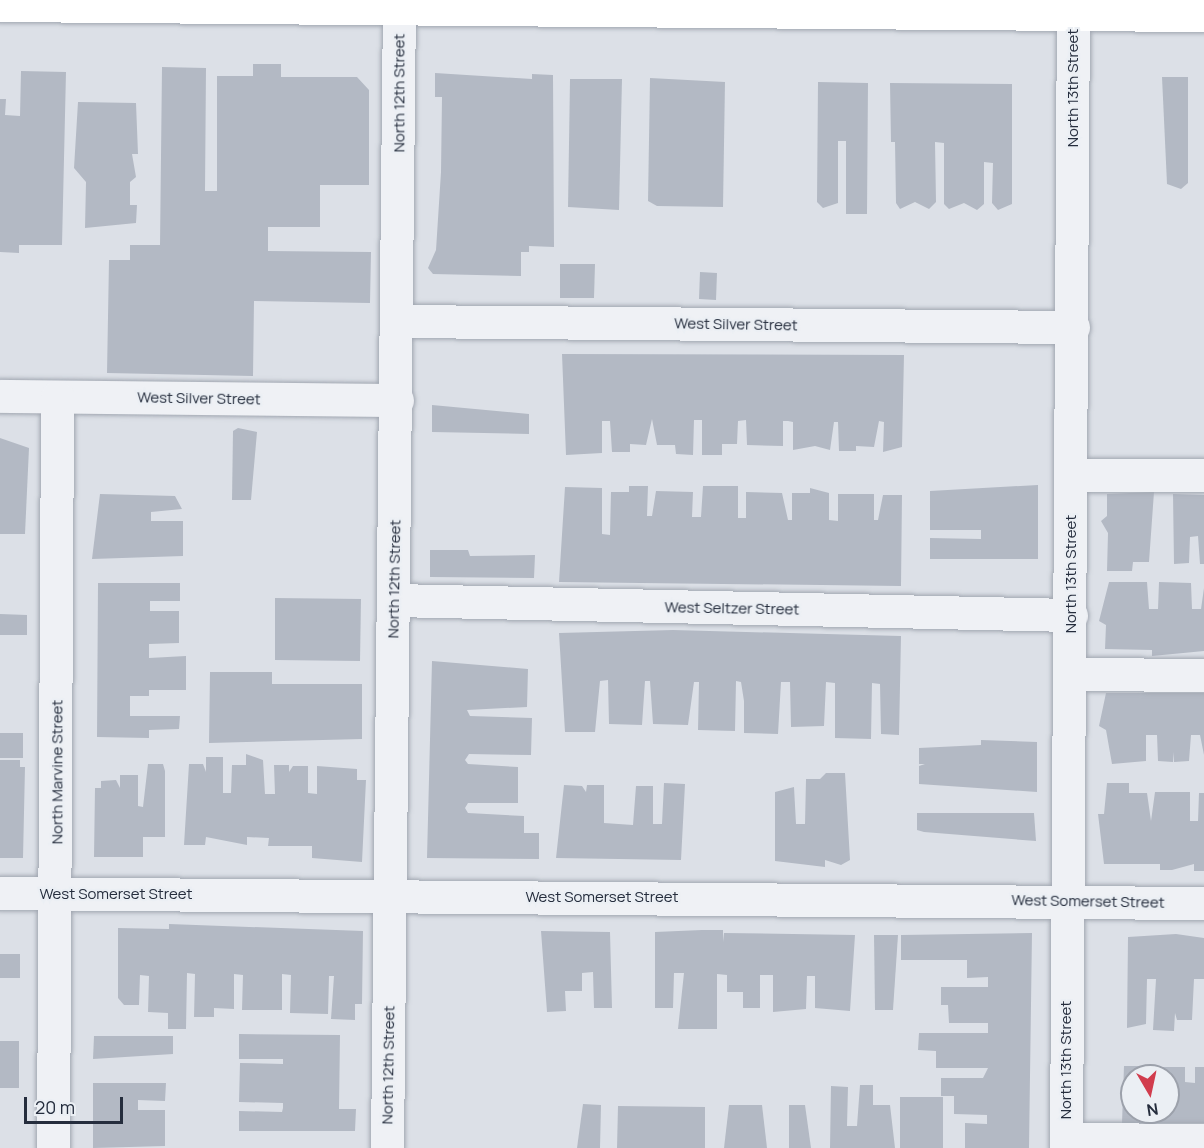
<!DOCTYPE html>
<html>
<head>
<meta charset="utf-8">
<style>
  body { margin:0 }
  #map { position:relative; width:1204px; height:1148px; overflow:hidden; background:#dce0e7; font-family:Manrope,sans-serif }
  div>[style] { position:absolute }
  .building>* { inset:0; background:#b3b9c4 }
  .roads { filter:drop-shadow(0 0 2px #a1a7b1) drop-shadow(0 0 2px #a1a7b1) }
  .street>* { height:33px; margin:-16.5px; padding:0 16.5px; transform-origin:16.5px; border-radius:16.5px; background:#eff1f5 }
  .primary>* { height:33px; margin:-16.5px; padding:0 16.5px; transform-origin:16.5px; border-radius:16.5px; background:#fff }
  span { translate:-50% -50%; white-space:nowrap; text-align:center; line-height:1.15; -webkit-text-stroke:4.5px #ebeff4; paint-order:stroke }
  .street-label { font-size:15px; color:#252d3d }
  .north { position:absolute; left:1120px; top:1064px; width:60px; height:60px; box-sizing:border-box; background:#ebeff4; border:2px solid #9ca1ab; border-radius:50%; rotate:171deg; font-size:16px; font-weight:700; line-height:24px; text-align:center; color:#252d3d }
  .north::after { content:''; display:block; margin:auto; width:21px; height:27px; background:#d13c4d; clip-path:polygon(50% 0,100% 100%,50% 72%,0 100%) }
  .scale { position:absolute; left:24px; top:1097px; width:99px; height:27px; box-sizing:border-box; border:3px solid #252d3d; border-top:0; padding-left:8px; font-size:18px; line-height:21px; white-space:nowrap; color:#252d3d; -webkit-text-stroke:4px #ebeff4; paint-order:stroke }
</style>
</head>
<body>
<div id="map">
  <div class="building">
    <div style="clip-path:polygon(253px 64px,281px 64px,281px 77px,357px 77px,369px 90px,369px 185px,320px 185px,320px 227px,268px 227px,268px 251px,371px 252px,370px 303px,254px 301px,253px 376px,107px 373px,109px 260px,130px 260px,130px 245px,160px 245px,162px 67px,206px 68px,205px 191px,217px 191px,217px 76px,253px 76px)"></div>
    <div style="clip-path:polygon(21px 71px,66px 72px,62px 245px,19px 245px,19px 253px,0 252px,0 99px,6px 99px,5px 115px,20px 116px)"></div>
    <div style="clip-path:polygon(435px 73px,532px 79px,532px 74px,553px 75px,554px 247px,529px 246px,529px 252px,521px 252px,521px 276px,433px 274px,428px 268px,436px 250px,441px 172px,442px 97px,435px 97px)"></div>
    <div style="clip-path:polygon(1162px 77px,1188px 77px,1188px 183px,1181px 189px,1167px 184px)"></div>
    <div style="clip-path:polygon(650px 78px,725px 82px,723px 207px,657px 206px,648px 201px)"></div>
    <div style="clip-path:polygon(570px 79px,622px 79px,619px 210px,568px 207px)"></div>
    <div style="clip-path:polygon(818px 82px,868px 83px,867px 214px,846px 214px,846px 141px,838px 141px,838px 203px,823px 208px,817px 202px)"></div>
    <div style="clip-path:polygon(890px 83px,1012px 84px,1012px 204px,998px 210px,992px 203px,993px 163px,984px 162px,984px 204px,977px 210px,964px 203px,949px 209px,944px 204px,944px 143px,935px 142px,936px 202px,929px 209px,915px 202px,900px 209px,896px 203px,895px 142px,891px 142px)"></div>
    <div style="clip-path:polygon(78px 102px,136px 103px,138px 154px,132px 154px,136px 177px,130px 182px,130px 205px,137px 205px,136px 223px,85px 228px,86px 182px,74px 168px)"></div>
    <div style="clip-path:polygon(560px 264px,595px 264px,594px 298px,560px 298px)"></div>
    <div style="clip-path:polygon(700px 272px,717px 273px,716px 300px,699px 299px)"></div>
    <div style="clip-path:polygon(562px 354px,904px 355px,902px 447px,883px 452px,884px 422px,879px 421px,874px 447px,856px 446px,856px 451px,839px 451px,838px 422px,834px 422px,830px 450px,815px 446px,793px 450px,793px 422px,788px 421px,783px 421px,783px 446px,747px 445px,746px 420px,738px 421px,737px 444px,722px 444px,722px 455px,702px 455px,702px 420px,694px 420px,693px 455px,676px 454px,675px 445px,657px 445px,652px 419px,646px 445px,630px 444px,630px 452px,612px 452px,610px 421px,602px 421px,602px 453px,566px 455px)"></div>
    <div style="clip-path:polygon(432px 405px,529px 414px,529px 434px,432px 432px)"></div>
    <div style="clip-path:polygon(238px 428px,257px 432px,251px 500px,232px 500px,233px 431px)"></div>
    <div style="clip-path:polygon(0 438px,29px 448px,25px 534px,0 534px)"></div>
    <div style="clip-path:polygon(1038px 485px,1038px 559px,930px 559px,930px 538px,981px 539px,981px 530px,930px 530px,930px 491px)"></div>
    <div style="clip-path:polygon(629px 486px,648px 486px,647px 516px,652px 516px,656px 491px,693px 492px,692px 517px,701px 517px,703px 486px,738px 486px,738px 518px,746px 518px,746px 492px,782px 493px,788px 520px,792px 520px,792px 493px,810px 493px,810px 488px,829px 493px,829px 520px,838px 521px,838px 494px,874px 494px,874px 520px,878px 520px,883px 495px,902px 495px,901px 586px,559px 582px,565px 487px,602px 488px,602px 534px,610px 535px,611px 492px,629px 492px)"></div>
    <div style="clip-path:polygon(1154px 492px,1149px 562px,1133px 562px,1132px 571px,1107px 571px,1108px 533px,1101px 521px,1107px 516px,1107px 494px)"></div>
    <div style="clip-path:polygon(100px 494px,175px 496px,182px 509px,151px 512px,151px 521px,183px 521px,183px 556px,92px 559px)"></div>
    <div style="clip-path:polygon(1173px 494px,1204px 495px,1204px 564px,1200px 564px,1198px 536px,1190px 537px,1189px 563px,1174px 564px)"></div>
    <div style="clip-path:polygon(430px 550px,468px 550px,470px 556px,535px 555px,534px 578px,430px 577px)"></div>
    <div style="clip-path:polygon(1109px 582px,1147px 582px,1149px 609px,1158px 609px,1159px 582px,1191px 583px,1192px 609px,1201px 609px,1204px 588px,1204px 651px,1152px 656px,1152px 650px,1105px 649px,1106px 625px,1099px 621px)"></div>
    <div style="clip-path:polygon(98px 583px,180px 583px,180px 601px,150px 601px,150px 611px,179px 611px,179px 643px,149px 644px,149px 658px,186px 656px,186px 690px,149px 690px,149px 696px,130px 696px,130px 716px,180px 716px,179px 729px,149px 730px,149px 738px,97px 737px)"></div>
    <div style="clip-path:polygon(275px 598px,361px 599px,360px 661px,275px 660px)"></div>
    <div style="clip-path:polygon(0 614px,27px 615px,27px 635px,0 635px)"></div>
    <div style="clip-path:polygon(673px 630px,901px 636px,899px 735px,881px 734px,880px 684px,872px 683px,871px 739px,835px 738px,835px 683px,826px 682px,824px 726px,791px 727px,790px 682px,781px 682px,778px 734px,744px 733px,744px 701px,741px 682px,736px 681px,735px 731px,698px 730px,699px 682px,694px 682px,688px 725px,653px 724px,650px 681px,645px 681px,642px 725px,609px 724px,608px 680px,600px 681px,595px 732px,565px 732px,559px 633px)"></div>
    <div style="clip-path:polygon(432px 661px,528px 669px,527px 707px,467px 710px,470px 716px,532px 718px,531px 755px,469px 754px,465px 760px,468px 764px,518px 767px,518px 803px,468px 803px,465px 808px,468px 813px,524px 816px,524px 833px,539px 833px,539px 859px,427px 858px)"></div>
    <div style="clip-path:polygon(210px 672px,272px 672px,272px 684px,362px 684px,362px 739px,209px 743px)"></div>
    <div style="clip-path:polygon(1106px 693px,1204px 693px,1204px 755px,1200px 735px,1191px 735px,1189px 761px,1174px 762px,1174px 752px,1173px 762px,1158px 761px,1157px 735px,1146px 735px,1146px 761px,1112px 764px,1106px 730px,1099px 726px)"></div>
    <div style="clip-path:polygon(0 733px,23px 733px,23px 758px,0 758px)"></div>
    <div style="clip-path:polygon(981px 740px,1037px 742px,1037px 792px,919px 784px,919px 766px,925px 764px,919px 764px,919px 748px,981px 745px)"></div>
    <div style="clip-path:polygon(246px 754px,263px 760px,265px 794px,275px 794px,274px 765px,289px 765px,289px 772px,293px 766px,308px 766px,308px 793px,317px 794px,317px 766px,357px 769px,357px 780px,366px 780px,362px 862px,312px 858px,312px 846px,268px 846px,269px 838px,247px 837px,247px 845px,206px 837px,205px 845px,184px 845px,189px 764px,203px 764px,206px 772px,206px 757px,223px 757px,223px 793px,231px 793px,232px 765px,246px 765px)"></div>
    <div style="clip-path:polygon(0 760px,20px 760px,20px 767px,25px 767px,23px 858px,0 858px)"></div>
    <div style="clip-path:polygon(148px 764px,163px 764px,165px 771px,165px 837px,143px 837px,143px 857px,94px 857px,95px 788px,101px 788px,101px 781px,116px 780px,120px 788px,120px 775px,138px 775px,138px 806px,143px 807px)"></div>
    <div style="clip-path:polygon(826px 773px,845px 773px,850px 860px,841px 865px,825px 860px,825px 867px,775px 861px,775px 792px,794px 787px,796px 824px,805px 824px,806px 779px,820px 779px)"></div>
    <div style="clip-path:polygon(664px 783px,685px 784px,681px 860px,556px 858px,564px 785px,582px 786px,586px 792px,587px 785px,604px 785px,604px 823px,633px 825px,636px 786px,653px 786px,653px 824px,662px 824px)"></div>
    <div style="clip-path:polygon(1107px 783px,1129px 783px,1129px 793px,1147px 793px,1151px 821px,1155px 792px,1190px 792px,1190px 821px,1198px 821px,1199px 793px,1204px 793px,1204px 871px,1194px 871px,1194px 864px,1172px 870px,1160px 870px,1160px 864px,1104px 864px,1098px 814px,1104px 814px)"></div>
    <div style="clip-path:polygon(917px 813px,1034px 813px,1036px 841px,924px 832px,917px 830px)"></div>
    <div style="clip-path:polygon(169px 924px,363px 931px,362px 1004px,355px 1004px,355px 1020px,331px 1019px,334px 976px,329px 976px,328px 1014px,290px 1013px,291px 975px,282px 974px,282px 1010px,242px 1010px,243px 975px,234px 974px,234px 1009px,214px 1008px,214px 1017px,194px 1017px,195px 974px,187px 973px,186px 1029px,168px 1029px,168px 1013px,148px 1012px,149px 976px,140px 975px,139px 1005px,124px 1005px,118px 998px,118px 928px,169px 929px)"></div>
    <div style="clip-path:polygon(702px 930px,723px 930px,723px 942px,724px 933px,855px 935px,850px 1011px,815px 1008px,815px 976px,807px 976px,806px 1009px,773px 1012px,773px 975px,760px 975px,760px 1008px,743px 1008px,743px 992px,727px 992px,727px 975px,717px 974px,717px 1029px,678px 1029px,684px 973px,674px 973px,673px 1008px,655px 1008px,655px 932px)"></div>
    <div style="clip-path:polygon(541px 931px,610px 932px,612px 1008px,594px 1008px,593px 972px,582px 973px,582px 991px,565px 991px,566px 1011px,547px 1012px)"></div>
    <div style="clip-path:polygon(1032px 933px,1029px 1148px,965px 1148px,965px 1123px,987px 1124px,987px 1115px,954px 1114px,954px 1096px,941px 1096px,941px 1078px,983px 1078px,988px 1068px,936px 1068px,936px 1051px,918px 1050px,919px 1033px,988px 1033px,988px 1023px,949px 1023px,948px 1005px,941px 1005px,941px 987px,988px 987px,988px 977px,967px 978px,967px 960px,901px 960px,901px 935px)"></div>
    <div style="clip-path:polygon(1176px 934px,1204px 938px,1204px 979px,1194px 979px,1192px 1020px,1177px 1020px,1175px 1013px,1174px 1031px,1153px 1030px,1156px 979px,1147px 979px,1146px 1024px,1127px 1028px,1128px 937px)"></div>
    <div style="clip-path:polygon(874px 935px,898px 935px,893px 1010px,875px 1010px)"></div>
    <div style="clip-path:polygon(0 954px,20px 954px,20px 978px,0 978px)"></div>
    <div style="clip-path:polygon(239px 1034px,340px 1035px,339px 1109px,356px 1109px,355px 1131px,239px 1131px,239px 1111px,282px 1112px,283px 1108px,283px 1103px,239px 1102px,240px 1063px,283px 1064px,283px 1059px,239px 1059px)"></div>
    <div style="clip-path:polygon(94px 1036px,173px 1036px,173px 1054px,93px 1059px)"></div>
    <div style="clip-path:polygon(0 1041px,19px 1041px,19px 1088px,0 1088px)"></div>
    <div style="clip-path:polygon(1124px 1066px,1142px 1066px,1142px 1076px,1132px 1076px,1132px 1112px,1168px 1112px,1168px 1076px,1151px 1076px,1151px 1067px,1185px 1067px,1185px 1082px,1195px 1083px,1195px 1067px,1204px 1067px,1204px 1123px,1122px 1123px)"></div>
    <div style="clip-path:polygon(93px 1083px,166px 1083px,165px 1101px,138px 1100px,138px 1110px,165px 1110px,165px 1146px,93px 1148px)"></div>
    <div style="clip-path:polygon(860px 1085px,873px 1085px,873px 1105px,890px 1105px,895px 1148px,830px 1148px,831px 1086px,848px 1087px,847px 1126px,857px 1126px)"></div>
    <div style="clip-path:polygon(900px 1097px,943px 1097px,943px 1148px,900px 1148px)"></div>
    <div style="clip-path:polygon(583px 1104px,601px 1105px,600px 1148px,577px 1148px)"></div>
    <div style="clip-path:polygon(729px 1105px,762px 1105px,767px 1148px,724px 1148px)"></div>
    <div style="clip-path:polygon(789px 1105px,805px 1105px,811px 1148px,789px 1148px)"></div>
    <div style="clip-path:polygon(618px 1106px,705px 1107px,705px 1148px,617px 1148px)"></div>
  </div>
  <div class="roads">
    <div class="street">
      <div style="left:398px;top:321px;width:675px;rotate:0.51deg"></div>
      <div style="left:0;top:396px;width:397px;rotate:0.6deg"></div>
      <div style="left:1072px;top:475px;width:132px"></div>
      <div style="left:394px;top:600px;width:677px;rotate:1.27deg"></div>
      <div style="left:1071px;top:674px;width:133px;rotate:0.4deg"></div>
      <div style="left:0;top:893px;width:1204px;rotate:0.48deg"></div>
      <div style="left:1066px;top:1139px;width:138px;rotate:0.4deg"></div>
      <div style="left:53px;top:1148px;width:751px;rotate:-89.69deg"></div>
      <div style="left:387px;top:1148px;width:1138px;rotate:-89.4deg"></div>
      <div style="left:1066px;top:1148px;width:1148px;rotate:-89.65deg"></div>
    </div>
    <div class="primary">
      <div style="left:0;top:5px;width:1204px;rotate:0.48deg"></div>
    </div>
  </div>
  <div class="street-label">
    <span style="left:1073px;top:88px;rotate:-90deg">North 13th Street</span>
    <span style="left:399px;top:93px;rotate:-90deg">North 12th Street</span>
    <span style="left:736px;top:324px;rotate:1deg">West Silver Street</span>
    <span style="left:199px;top:398px;rotate:1deg">West Silver Street</span>
    <span style="left:1071px;top:574px;rotate:-90deg">North 13th Street</span>
    <span style="left:394px;top:579px;rotate:-89deg">North 12th Street</span>
    <span style="left:732px;top:608px;rotate:1deg">West Seltzer Street</span>
    <span style="left:57px;top:772px;rotate:-90deg">North Marvine Street</span>
    <span style="left:116px;top:894px">West Somerset Street</span>
    <span style="left:602px;top:897px">West Somerset Street</span>
    <span style="left:1088px;top:901px;rotate:1deg">West Somerset Street</span>
    <span style="left:1066px;top:1060px;rotate:-90deg">North 13th Street</span>
    <span style="left:388px;top:1065px;rotate:-89deg">North 12th Street</span>
  </div>
  <div class="north">N</div>
  <div class="scale">20 m</div>
</div>
</body>
</html>
